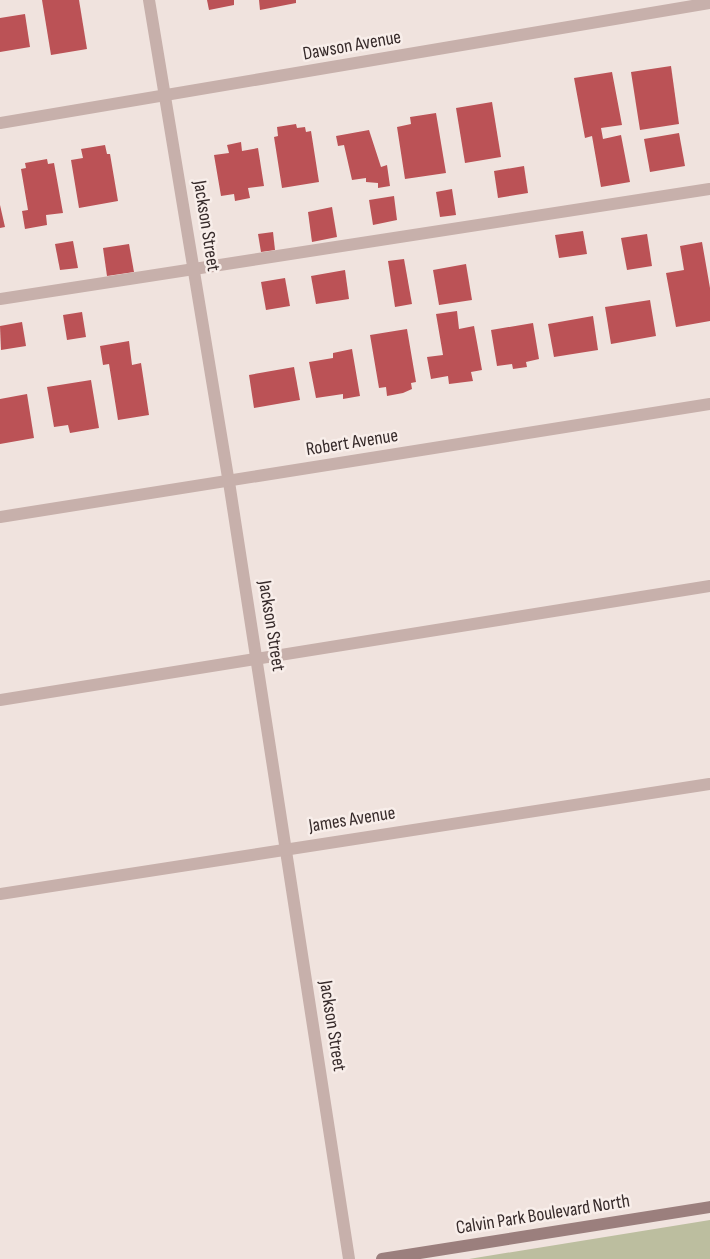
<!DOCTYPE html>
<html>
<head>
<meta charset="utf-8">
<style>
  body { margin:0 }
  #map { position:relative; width:710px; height:1259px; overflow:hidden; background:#f0e3de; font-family:"Sofia Sans Condensed",sans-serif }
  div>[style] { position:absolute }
  .green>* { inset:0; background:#bcbe9f }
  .building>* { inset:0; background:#bb5256 }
  .lane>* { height:12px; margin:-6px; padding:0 6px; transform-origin:6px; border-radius:6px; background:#c7b0ab }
  .street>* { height:12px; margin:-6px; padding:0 6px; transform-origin:6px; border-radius:6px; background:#c7b0ab }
  .secondary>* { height:12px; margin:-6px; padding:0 6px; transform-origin:6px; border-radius:6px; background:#9b7f7d }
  span { translate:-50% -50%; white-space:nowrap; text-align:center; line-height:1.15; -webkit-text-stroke:5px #f8eeea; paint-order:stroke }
  .street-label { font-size:19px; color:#362a2a }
</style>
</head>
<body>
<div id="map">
  <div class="green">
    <div style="clip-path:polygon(710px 1220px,710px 1259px,469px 1259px)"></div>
  </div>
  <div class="building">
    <div style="clip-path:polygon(42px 0,79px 0,87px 49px,51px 55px)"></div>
    <div style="clip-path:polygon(207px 0,234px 0,234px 5px,209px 10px)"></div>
    <div style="clip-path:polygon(259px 0,296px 0,296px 3px,260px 10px)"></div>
    <div style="clip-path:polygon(25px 14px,30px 47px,0 52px,0 18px)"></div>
    <div style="clip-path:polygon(671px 66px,679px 124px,640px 130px,631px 72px)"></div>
    <div style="clip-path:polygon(612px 72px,622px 125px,601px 128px,603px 139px,621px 135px,630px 182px,601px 187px,592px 136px,585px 138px,574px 78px)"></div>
    <div style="clip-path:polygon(492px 102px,501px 157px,465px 163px,456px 108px)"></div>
    <div style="clip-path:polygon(436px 113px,446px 173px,405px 179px,397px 127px,411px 124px,410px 117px)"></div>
    <div style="clip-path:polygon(296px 124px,297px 128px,305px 127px,306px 132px,311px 131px,319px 182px,282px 188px,274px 137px,278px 136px,277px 127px)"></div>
    <div style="clip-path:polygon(369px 130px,381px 167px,387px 165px,390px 186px,378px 188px,378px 183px,366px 182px,366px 178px,352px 180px,344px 145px,338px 146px,336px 136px)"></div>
    <div style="clip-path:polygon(679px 133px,685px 166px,650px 172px,644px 139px)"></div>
    <div style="clip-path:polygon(241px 142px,242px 151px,258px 148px,264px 186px,248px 188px,250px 198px,235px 201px,234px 194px,221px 196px,214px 155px,229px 153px,227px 145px)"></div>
    <div style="clip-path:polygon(105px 145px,107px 154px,110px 154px,118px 201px,79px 208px,71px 160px,83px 158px,81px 149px)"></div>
    <div style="clip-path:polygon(47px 159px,48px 164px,54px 163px,63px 213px,46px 215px,47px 225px,25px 229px,22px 211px,28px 210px,21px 169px,26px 168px,25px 163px)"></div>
    <div style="clip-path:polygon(524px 166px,528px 193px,498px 198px,494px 171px)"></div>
    <div style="clip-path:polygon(452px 189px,456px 215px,440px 217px,436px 192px)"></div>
    <div style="clip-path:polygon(394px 196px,397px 220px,373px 225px,369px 200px)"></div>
    <div style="clip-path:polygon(0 205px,5px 227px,0 228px)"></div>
    <div style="clip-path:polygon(332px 207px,337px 237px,312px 242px,308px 212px)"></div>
    <div style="clip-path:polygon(583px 231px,587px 254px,559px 258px,555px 235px)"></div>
    <div style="clip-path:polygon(273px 232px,275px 250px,261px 252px,258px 234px)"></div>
    <div style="clip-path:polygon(647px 234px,652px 266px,627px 270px,621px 238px)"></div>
    <div style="clip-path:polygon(73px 241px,78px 268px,60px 270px,55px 244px)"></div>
    <div style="clip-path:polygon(702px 242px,710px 288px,710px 321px,676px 327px,666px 273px,684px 270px,680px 246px)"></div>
    <div style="clip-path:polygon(129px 244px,134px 272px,107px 276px,103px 248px)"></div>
    <div style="clip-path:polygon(404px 259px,412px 304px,395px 307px,388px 261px)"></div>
    <div style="clip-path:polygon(466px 264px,472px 300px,439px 305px,433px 270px)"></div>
    <div style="clip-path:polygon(345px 270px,349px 299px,316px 304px,311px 276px)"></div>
    <div style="clip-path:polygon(285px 278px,290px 306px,266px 310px,261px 282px)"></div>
    <div style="clip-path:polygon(650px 300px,656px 336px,611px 344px,605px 307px)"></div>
    <div style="clip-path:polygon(457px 311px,459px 329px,474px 326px,482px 370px,471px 372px,473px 381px,449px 384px,448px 376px,431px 379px,427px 357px,443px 355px,436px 314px)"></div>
    <div style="clip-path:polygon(82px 312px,86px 337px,67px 340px,63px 315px)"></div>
    <div style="clip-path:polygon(593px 316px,598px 350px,554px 357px,548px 324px)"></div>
    <div style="clip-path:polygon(22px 322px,26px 346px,1px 350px,0 326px)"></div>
    <div style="clip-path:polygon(533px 323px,539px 359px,526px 362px,527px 367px,513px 369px,512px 364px,497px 366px,491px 330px)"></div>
    <div style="clip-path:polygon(407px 329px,416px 382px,411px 383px,412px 389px,403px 393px,387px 396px,386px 387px,379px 388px,370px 335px)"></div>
    <div style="clip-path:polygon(129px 341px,132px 365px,141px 363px,149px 415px,118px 420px,109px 364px,103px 365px,100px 346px)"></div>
    <div style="clip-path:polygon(352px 349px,360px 396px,343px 399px,343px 394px,316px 398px,309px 362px,333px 358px,333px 353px)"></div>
    <div style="clip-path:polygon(294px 367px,300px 400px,254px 408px,249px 375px)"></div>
    <div style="clip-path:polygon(91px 380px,99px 428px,70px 433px,68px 425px,54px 427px,47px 387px)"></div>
    <div style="clip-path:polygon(27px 394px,34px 438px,0 444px,0 399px)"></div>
  </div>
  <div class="lane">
    <div style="left:0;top:299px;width:718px;rotate:-8.81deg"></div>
    <div style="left:0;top:700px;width:719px;rotate:-9.12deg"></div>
  </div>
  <div class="street">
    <div style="left:149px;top:0;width:489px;rotate:80.6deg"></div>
    <div style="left:229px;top:482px;width:786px;rotate:81.22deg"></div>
    <div style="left:0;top:123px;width:720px;rotate:-9.59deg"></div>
    <div style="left:0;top:517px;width:719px;rotate:-9.04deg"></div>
    <div style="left:0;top:894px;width:718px;rotate:-8.81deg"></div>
  </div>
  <div class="secondary">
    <div style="left:382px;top:1259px;width:332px;rotate:-9deg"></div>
  </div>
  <div class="street-label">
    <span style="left:352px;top:46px;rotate:-10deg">Dawson Avenue</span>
    <span style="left:206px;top:226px;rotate:81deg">Jackson Street</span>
    <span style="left:352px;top:443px;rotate:-9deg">Robert Avenue</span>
    <span style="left:271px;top:626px;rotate:81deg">Jackson Street</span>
    <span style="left:352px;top:820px;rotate:-9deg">James Avenue</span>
    <span style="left:332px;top:1026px;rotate:81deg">Jackson Street</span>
    <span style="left:543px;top:1215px;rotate:-9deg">Calvin Park Boulevard North</span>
  </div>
</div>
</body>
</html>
